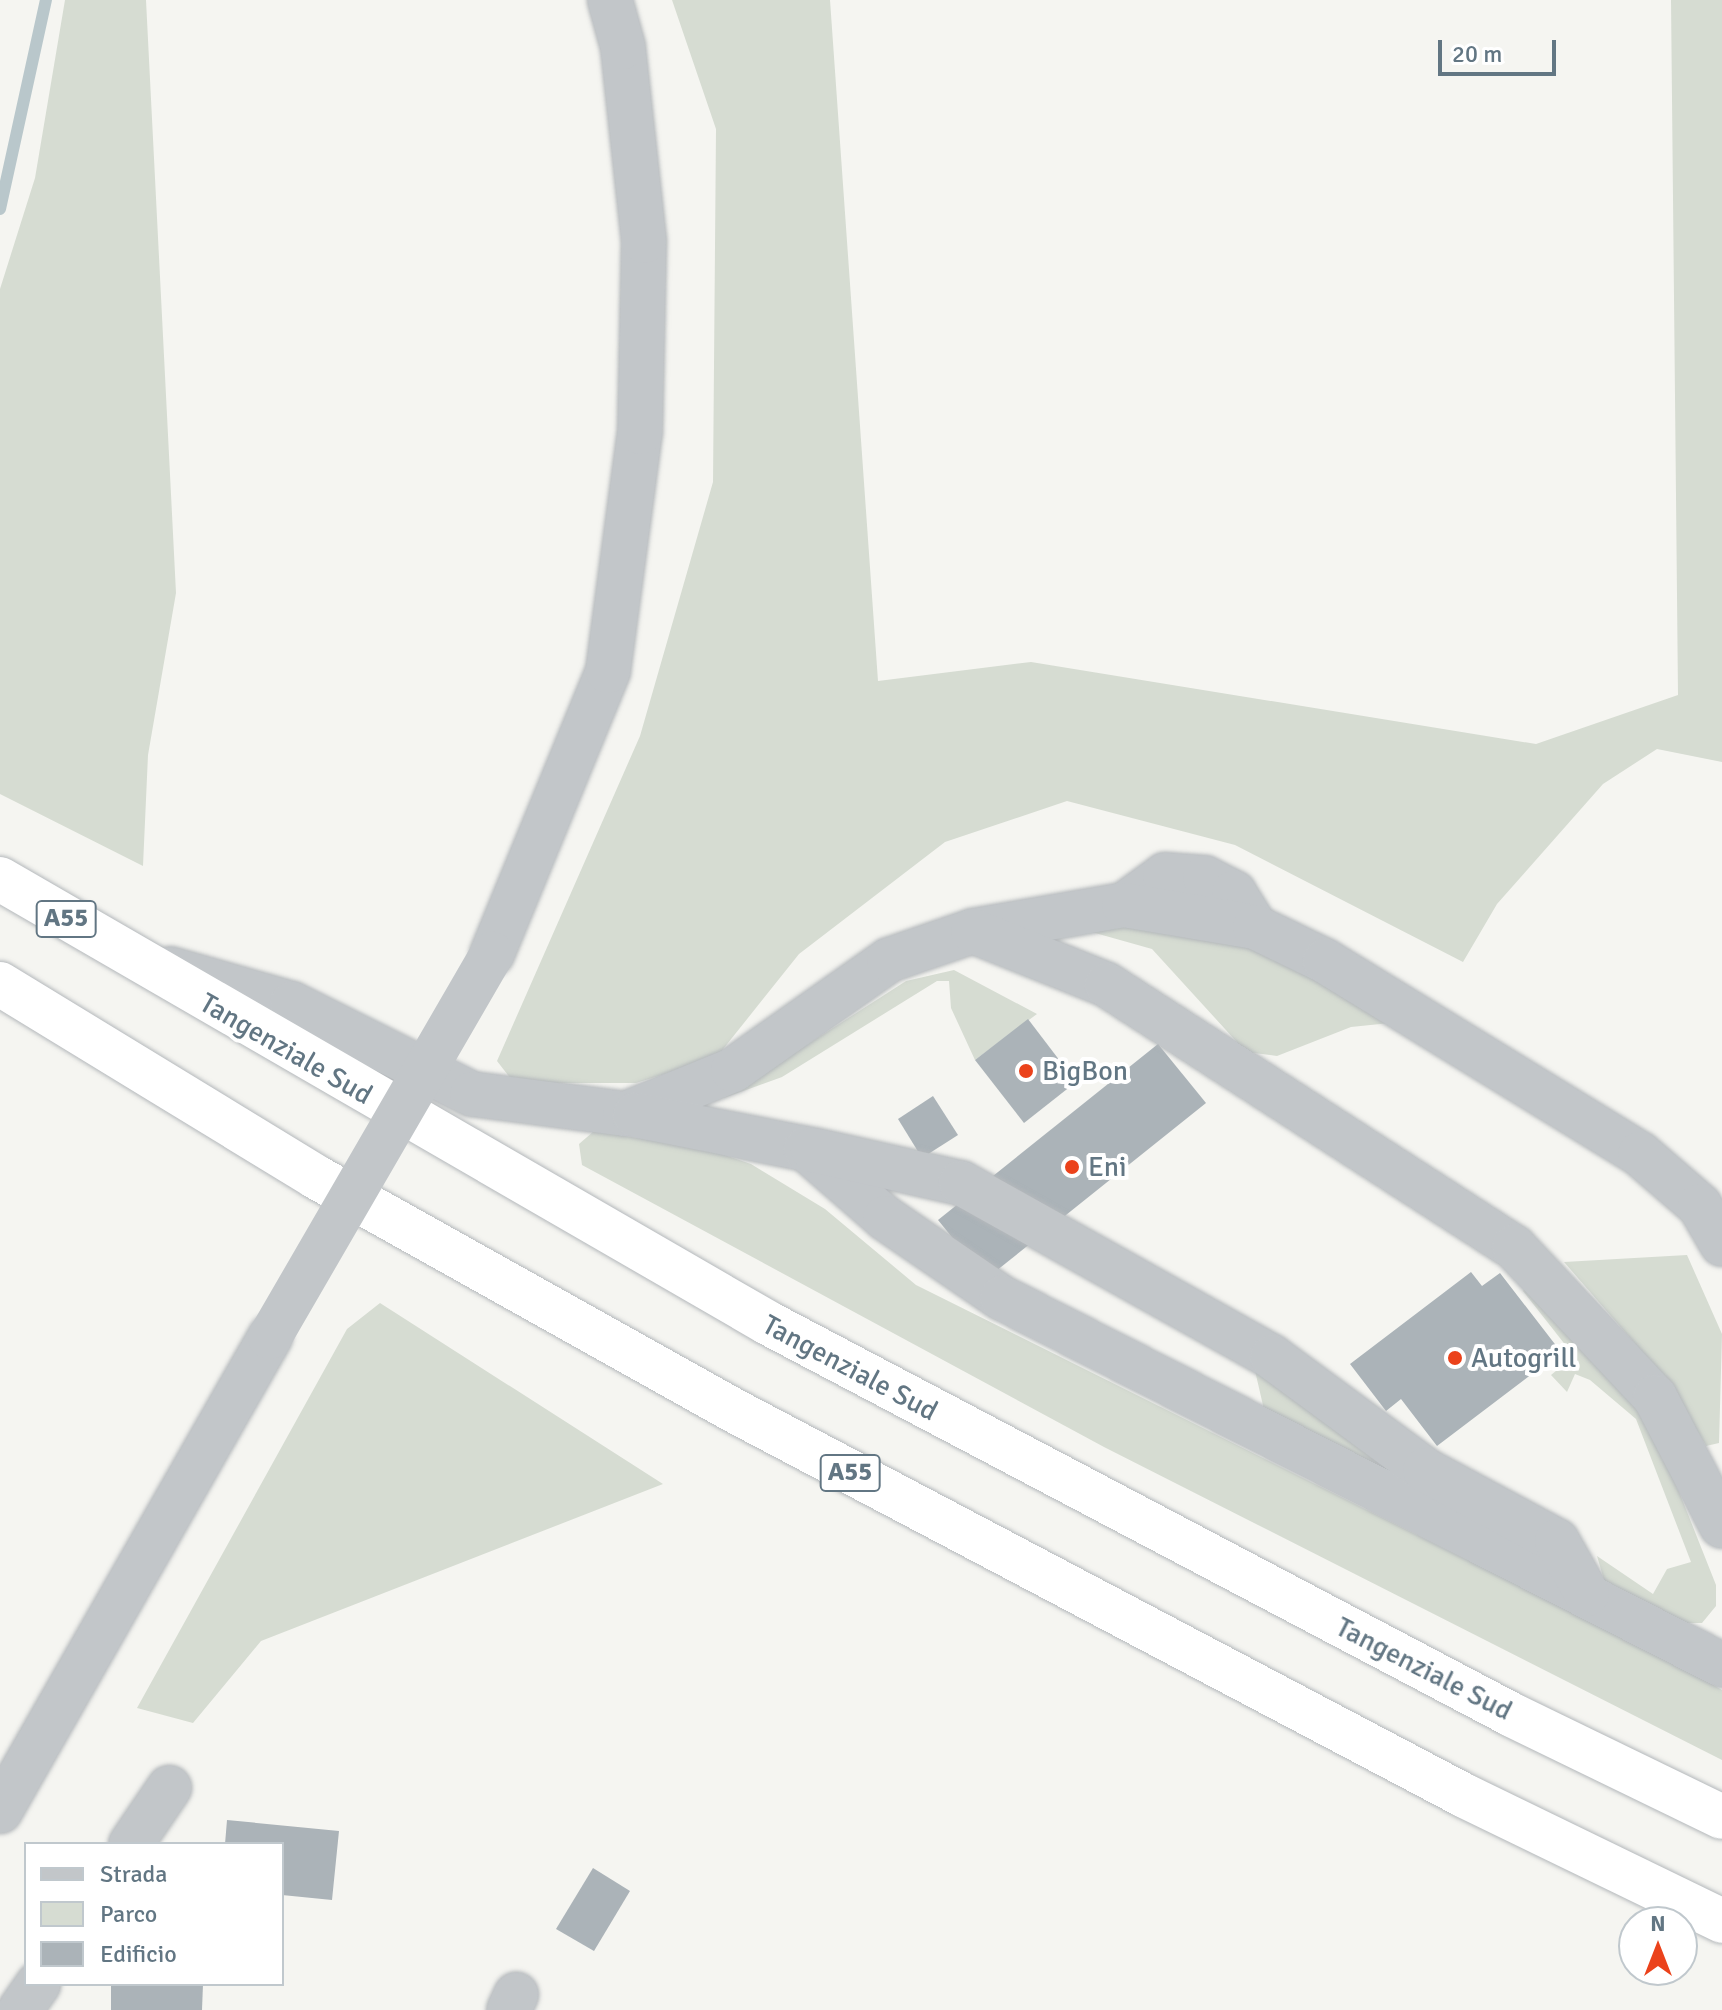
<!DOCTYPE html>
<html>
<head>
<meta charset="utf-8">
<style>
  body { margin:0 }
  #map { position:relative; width:1722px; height:2010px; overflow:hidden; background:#f5f5f1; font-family:Signika,sans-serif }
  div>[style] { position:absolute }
  .green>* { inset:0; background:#d6dcd2 }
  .stream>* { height:12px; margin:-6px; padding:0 6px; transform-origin:6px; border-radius:6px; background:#b9c7cb }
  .building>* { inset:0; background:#abb3b8 }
  .roads { filter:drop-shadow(0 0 2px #b4b8bb) drop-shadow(0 0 2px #b4b8bb) }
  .minor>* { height:44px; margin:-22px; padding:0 22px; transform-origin:22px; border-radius:22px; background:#c2c6c9 }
  .highway>* { height:44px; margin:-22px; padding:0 22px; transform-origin:22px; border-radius:22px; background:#fff }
  .minor-bridge>* { height:44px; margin:-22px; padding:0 22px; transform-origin:22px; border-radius:22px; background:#c2c6c9 }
  .dots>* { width:22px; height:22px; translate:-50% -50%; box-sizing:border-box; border:4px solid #fff; border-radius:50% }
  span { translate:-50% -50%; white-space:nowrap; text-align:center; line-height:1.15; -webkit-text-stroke:8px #fff; paint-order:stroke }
  .shield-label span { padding:2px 6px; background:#fff; border:2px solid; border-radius:6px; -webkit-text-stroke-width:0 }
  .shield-label { font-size:26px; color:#627683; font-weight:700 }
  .street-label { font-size:28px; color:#627683 }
  .poi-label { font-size:28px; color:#627683 }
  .left { translate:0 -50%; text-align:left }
  .legend { position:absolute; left:24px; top:1842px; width:260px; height:144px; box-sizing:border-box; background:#fff; border:2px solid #c0c8cd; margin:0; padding:10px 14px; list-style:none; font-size:24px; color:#627683 }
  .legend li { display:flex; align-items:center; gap:16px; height:40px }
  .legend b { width:40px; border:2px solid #c0c8cd }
  .north { position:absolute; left:1618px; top:1906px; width:80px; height:80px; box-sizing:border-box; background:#fff; border:2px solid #c0c8cd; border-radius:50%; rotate:0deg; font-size:22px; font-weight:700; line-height:32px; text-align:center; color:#627683 }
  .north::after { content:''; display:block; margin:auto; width:28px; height:36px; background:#eb421b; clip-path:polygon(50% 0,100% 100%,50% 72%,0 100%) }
  .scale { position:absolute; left:1438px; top:40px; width:118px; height:36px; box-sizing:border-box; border:4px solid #627683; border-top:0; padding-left:10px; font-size:24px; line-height:28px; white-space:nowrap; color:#627683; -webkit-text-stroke:6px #fff; paint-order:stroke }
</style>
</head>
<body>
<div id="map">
  <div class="green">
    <div style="clip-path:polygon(65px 0,146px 0,176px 593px,148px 755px,143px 866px,0 794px,0 289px,35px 178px)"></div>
    <div style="clip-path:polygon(672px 0,830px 0,878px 681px,1031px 662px,1536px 744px,1678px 695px,1671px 0,1722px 0,1722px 762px,1657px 749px,1603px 784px,1497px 904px,1463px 962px,1235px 845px,1067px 801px,945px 842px,799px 954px,716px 1058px,636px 1083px,514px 1083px,497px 1061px,640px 736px,713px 482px,716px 129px)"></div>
    <div style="clip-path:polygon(1141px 924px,1262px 950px,1390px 1023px,1351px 1027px,1277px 1056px,1246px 1052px,1152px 949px,1088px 931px)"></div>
    <div style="clip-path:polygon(954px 970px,1037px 1014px,975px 1060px,951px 1008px,949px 981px,937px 981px,782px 1077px,724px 1098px,906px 981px)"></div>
    <div style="clip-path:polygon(594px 1131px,710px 1150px,751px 1164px,825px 1209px,916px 1285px,1686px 1669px,1722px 1690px,1722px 1760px,1104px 1447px,582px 1165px,579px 1144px)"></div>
    <div style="clip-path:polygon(1687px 1255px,1722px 1334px,1719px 1443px,1706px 1446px,1671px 1385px,1564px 1262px)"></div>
    <div style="clip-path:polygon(1528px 1285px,1636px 1402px,1657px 1436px,1716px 1585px,1716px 1606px,1702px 1623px,1683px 1623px,1604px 1580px,1597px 1556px,1653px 1594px,1667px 1569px,1691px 1562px,1636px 1419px,1590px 1380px,1575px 1374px,1567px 1392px,1551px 1375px,1574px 1356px,1523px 1291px)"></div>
    <div style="clip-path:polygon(380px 1303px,663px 1484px,261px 1641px,193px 1723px,137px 1708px,347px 1329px)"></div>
    <div style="clip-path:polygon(1253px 1362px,1417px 1483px,1265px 1414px)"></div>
  </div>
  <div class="stream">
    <div style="left:0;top:209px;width:214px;rotate:-77.6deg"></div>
  </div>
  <div class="building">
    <div style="clip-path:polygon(1028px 1019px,1076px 1082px,1024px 1123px,975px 1060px)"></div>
    <div style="clip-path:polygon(1158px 1044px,1206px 1103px,986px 1279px,938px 1220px)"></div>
    <div style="clip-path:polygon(933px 1096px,958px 1135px,922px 1158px,898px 1119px)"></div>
    <div style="clip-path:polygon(1471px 1272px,1482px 1286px,1500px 1273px,1561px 1352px,1437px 1446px,1401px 1399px,1386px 1411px,1350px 1364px)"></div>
    <div style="clip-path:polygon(227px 1820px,339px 1831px,332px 1900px,282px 1895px,282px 1844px,225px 1844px)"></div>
    <div style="clip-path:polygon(593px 1868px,630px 1891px,594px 1951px,556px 1929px)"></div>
    <div style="clip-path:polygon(111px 1984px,203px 1984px,202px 2010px,111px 2010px)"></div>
  </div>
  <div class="roads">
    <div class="minor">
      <div style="left:1124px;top:905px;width:51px;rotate:-36.2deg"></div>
      <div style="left:1165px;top:875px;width:40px;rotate:4.3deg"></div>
      <div style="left:1205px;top:878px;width:33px;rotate:27deg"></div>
      <div style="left:1234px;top:893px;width:40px;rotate:58deg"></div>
      <div style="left:973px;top:931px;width:153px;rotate:-9.8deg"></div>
      <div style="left:1124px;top:905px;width:133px;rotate:9.5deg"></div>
      <div style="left:1255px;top:927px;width:78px;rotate:25.9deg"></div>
      <div style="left:1325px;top:961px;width:369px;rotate:31.5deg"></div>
      <div style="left:1640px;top:1154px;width:79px;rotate:40.9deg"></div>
      <div style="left:1700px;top:1206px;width:44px;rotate:59.9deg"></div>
      <div style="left:492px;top:954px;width:306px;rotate:-67.7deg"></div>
      <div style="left:608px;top:671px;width:241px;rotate:-82.4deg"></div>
      <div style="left:640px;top:432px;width:191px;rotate:-88.8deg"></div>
      <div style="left:644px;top:241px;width:195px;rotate:-96.2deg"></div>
      <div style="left:623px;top:47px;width:49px;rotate:-105.5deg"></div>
      <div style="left:170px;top:969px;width:127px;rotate:16deg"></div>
      <div style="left:292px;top:1004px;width:201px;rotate:26.6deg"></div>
      <div style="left:472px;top:1094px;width:154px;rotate:7.4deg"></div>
      <div style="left:625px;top:1114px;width:117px;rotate:-22.2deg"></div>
      <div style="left:733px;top:1070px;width:191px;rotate:-35.2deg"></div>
      <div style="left:889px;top:960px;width:89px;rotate:-19deg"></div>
      <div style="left:973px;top:931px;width:144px;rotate:21.9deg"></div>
      <div style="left:1107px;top:985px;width:484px;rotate:32.8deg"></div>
      <div style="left:1514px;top:1247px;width:206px;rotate:46.8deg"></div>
      <div style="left:1655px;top:1397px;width:145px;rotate:62.6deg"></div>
      <div style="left:635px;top:1115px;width:174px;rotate:11.2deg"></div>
      <div style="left:806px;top:1149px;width:105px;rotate:41.1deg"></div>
      <div style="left:885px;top:1218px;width:142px;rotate:34.4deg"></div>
      <div style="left:1002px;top:1298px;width:808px;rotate:27.01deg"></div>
      <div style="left:813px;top:1150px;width:152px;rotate:12.6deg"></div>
      <div style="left:961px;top:1183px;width:356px;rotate:29.2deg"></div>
      <div style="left:1272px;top:1357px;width:190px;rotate:36.4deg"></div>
      <div style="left:1425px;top:1470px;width:150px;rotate:28.3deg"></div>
      <div style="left:1557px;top:1541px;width:61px;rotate:60.5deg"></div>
      <div style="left:0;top:1811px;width:546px;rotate:-60.33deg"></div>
      <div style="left:131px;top:1844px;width:68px;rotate:-55.8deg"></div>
      <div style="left:20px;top:2010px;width:32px;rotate:-55deg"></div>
      <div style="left:509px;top:2010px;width:17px;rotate:-65deg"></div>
    </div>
    <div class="highway">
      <div style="left:0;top:879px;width:887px;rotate:30.03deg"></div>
      <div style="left:768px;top:1323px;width:841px;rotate:27.78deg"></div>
      <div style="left:1512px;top:1715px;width:233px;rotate:25.9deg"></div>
      <div style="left:0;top:984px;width:370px;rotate:31.4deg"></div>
      <div style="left:316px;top:1177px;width:475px;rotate:29.2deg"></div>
      <div style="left:731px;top:1409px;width:830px;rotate:27.8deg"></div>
      <div style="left:1465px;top:1796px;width:286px;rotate:25.9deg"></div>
    </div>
  </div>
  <div class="minor-bridge">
    <div style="left:270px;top:1337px;width:443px;rotate:-59.9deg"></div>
  </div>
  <div class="dots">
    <div style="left:1026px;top:1071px;background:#eb421b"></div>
    <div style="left:1072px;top:1167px;background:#eb421b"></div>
    <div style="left:1455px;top:1358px;background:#eb421b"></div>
  </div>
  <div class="shield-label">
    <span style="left:66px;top:919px">A55</span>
    <span style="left:850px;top:1473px">A55</span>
  </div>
  <div class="street-label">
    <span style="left:286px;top:1049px;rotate:30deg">Tangenziale Sud</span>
    <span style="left:850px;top:1368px;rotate:28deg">Tangenziale Sud</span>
    <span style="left:1424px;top:1669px;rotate:27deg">Tangenziale Sud</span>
  </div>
  <div class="poi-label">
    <span class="left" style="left:1042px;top:1071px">BigBon</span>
    <span class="left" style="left:1088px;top:1167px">Eni</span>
    <span class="left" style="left:1471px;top:1358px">Autogrill</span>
  </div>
  <ul class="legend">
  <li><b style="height:10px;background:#c2c6c9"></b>Strada</li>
  <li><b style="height:22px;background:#d6dcd2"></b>Parco</li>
  <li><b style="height:22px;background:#abb3b8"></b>Edificio</li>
  </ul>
  <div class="north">N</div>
  <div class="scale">20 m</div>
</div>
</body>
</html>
